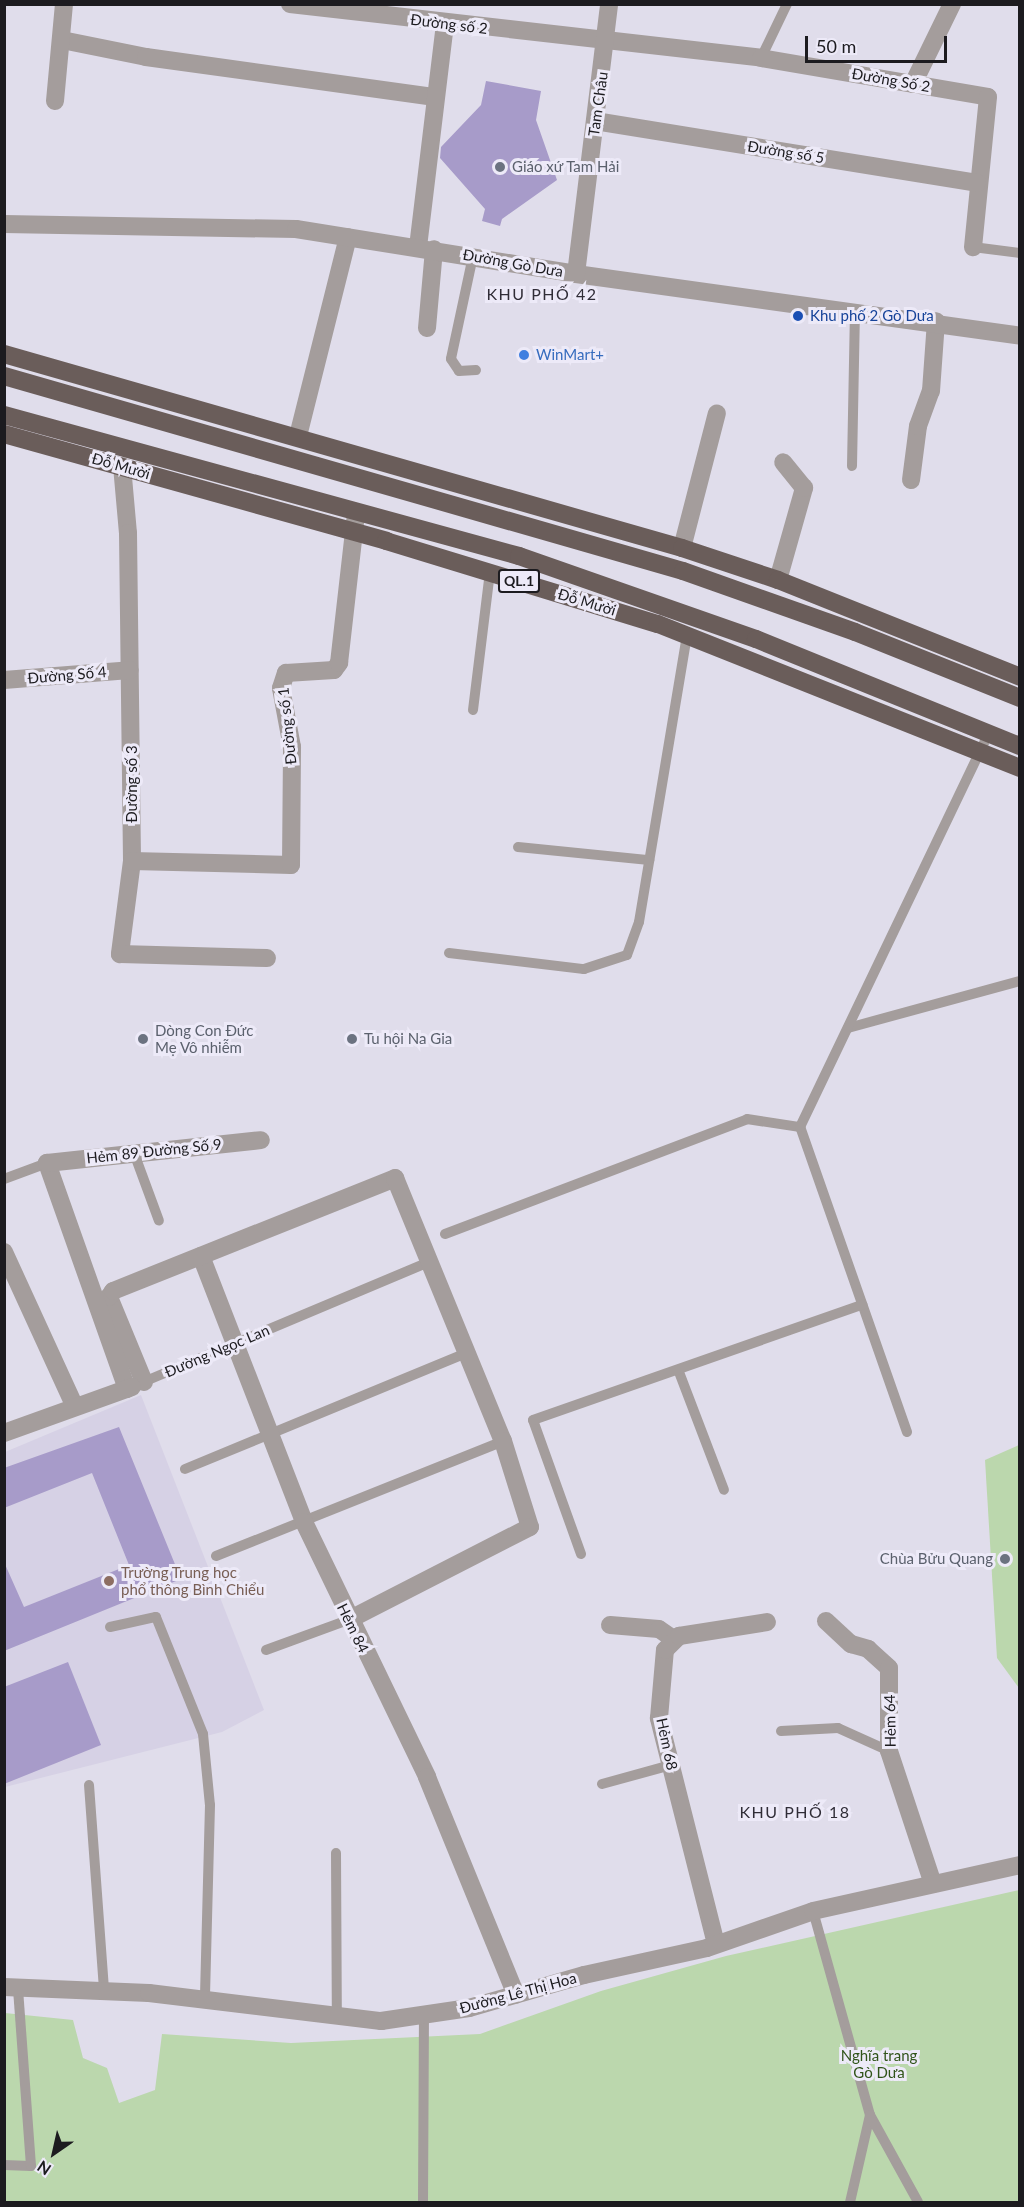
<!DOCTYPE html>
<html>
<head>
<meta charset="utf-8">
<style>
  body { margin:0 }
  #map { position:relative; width:1024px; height:2207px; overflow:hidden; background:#e0ddeb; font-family:Lato,sans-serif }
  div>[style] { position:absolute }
  .built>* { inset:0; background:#d6d1e5 }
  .green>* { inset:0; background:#bbd7ad }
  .building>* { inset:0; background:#a79bc9 }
  .service>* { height:10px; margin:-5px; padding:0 5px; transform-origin:5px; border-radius:5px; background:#a49d9c }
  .minor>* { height:18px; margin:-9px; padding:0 9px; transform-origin:9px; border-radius:9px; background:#a49d9c }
  .tertiary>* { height:18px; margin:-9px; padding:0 9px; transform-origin:9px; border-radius:9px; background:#a49d9c }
  .trunk>* { height:18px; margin:-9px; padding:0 9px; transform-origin:9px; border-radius:9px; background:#6a5d5a }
  .dots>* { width:16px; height:16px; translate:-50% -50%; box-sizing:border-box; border:3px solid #edeaf8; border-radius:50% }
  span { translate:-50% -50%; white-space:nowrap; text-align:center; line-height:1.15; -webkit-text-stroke:6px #edeaf8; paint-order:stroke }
  .shield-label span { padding:2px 4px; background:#edeaf8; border:2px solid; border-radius:4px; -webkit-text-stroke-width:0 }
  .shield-label { font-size:14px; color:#1c1b1f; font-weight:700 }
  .street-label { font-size:15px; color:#1c1b1f }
  .worship-label { font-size:15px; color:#5b616d }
  .left { translate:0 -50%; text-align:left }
  .right { translate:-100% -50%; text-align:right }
  .transit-label { font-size:15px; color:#164399 }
  .shop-label { font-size:15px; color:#366cbe }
  .education-label { font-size:15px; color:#785e54 }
  .park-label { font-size:15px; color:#305419 }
  .neighbourhood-label { font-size:16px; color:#302d37; letter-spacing:1.5px }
  .frame { position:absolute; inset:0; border:6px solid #1c1b1f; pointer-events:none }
  .north { position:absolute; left:24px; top:2123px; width:60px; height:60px; -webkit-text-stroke:4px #edeaf8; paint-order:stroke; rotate:214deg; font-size:16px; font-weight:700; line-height:24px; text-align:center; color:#1c1b1f }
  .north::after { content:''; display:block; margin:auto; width:21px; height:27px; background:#1c1b1f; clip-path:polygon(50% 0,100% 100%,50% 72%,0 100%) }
  .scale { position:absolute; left:805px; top:36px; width:142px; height:27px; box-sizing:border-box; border:3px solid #1c1b1f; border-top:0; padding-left:8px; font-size:18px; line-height:21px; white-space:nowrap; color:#1c1b1f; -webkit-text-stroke:4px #edeaf8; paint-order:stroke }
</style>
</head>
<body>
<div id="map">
  <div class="built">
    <div style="clip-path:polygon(141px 1395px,264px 1710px,222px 1732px,5px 1787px,5px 1452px)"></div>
  </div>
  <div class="green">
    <div style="clip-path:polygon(1019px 1445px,1019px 1688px,997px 1658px,985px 1460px)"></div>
    <div style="clip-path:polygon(1019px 1890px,1019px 2202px,5px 2202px,5px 2013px,73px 2020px,83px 2058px,107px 2068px,119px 2103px,155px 2090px,162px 2034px,291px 2043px,480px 2034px,601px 1991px,726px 1956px)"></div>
  </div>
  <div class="building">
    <div style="clip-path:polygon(486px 81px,541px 91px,536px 120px,557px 180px,502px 219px,500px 226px,482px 221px,485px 209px,440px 158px,441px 147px,481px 105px)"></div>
    <div style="clip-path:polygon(119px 1427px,181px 1579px,4px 1651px,4px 1562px,24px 1607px,129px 1565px,92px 1473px,4px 1508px,4px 1468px)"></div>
    <div style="clip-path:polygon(68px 1662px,101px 1745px,4px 1784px,4px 1687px)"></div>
  </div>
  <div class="service">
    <div style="left:761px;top:58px;width:60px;rotate:-64.3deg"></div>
    <div style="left:973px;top:247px;width:47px;rotate:7.3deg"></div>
    <div style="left:473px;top:256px;width:105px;rotate:102.1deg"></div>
    <div style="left:451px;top:359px;width:14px;rotate:56deg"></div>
    <div style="left:459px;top:371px;width:17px;rotate:-3deg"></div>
    <div style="left:852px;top:466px;width:155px;rotate:-88.9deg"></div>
    <div style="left:473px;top:710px;width:139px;rotate:-83deg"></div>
    <div style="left:518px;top:847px;width:132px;rotate:5.7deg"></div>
    <div style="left:449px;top:953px;width:136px;rotate:6.8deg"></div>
    <div style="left:584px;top:969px;width:45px;rotate:-18deg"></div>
    <div style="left:627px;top:955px;width:35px;rotate:-70deg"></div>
    <div style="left:639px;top:922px;width:290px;rotate:-80.5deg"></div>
    <div style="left:848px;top:1028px;width:178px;rotate:-15.3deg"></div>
    <div style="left:134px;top:1153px;width:72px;rotate:69.8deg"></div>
    <div style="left:4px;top:1179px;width:46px;rotate:-20.4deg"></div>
    <div style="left:445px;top:1234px;width:323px;rotate:-20.8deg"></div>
    <div style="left:747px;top:1119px;width:54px;rotate:8.6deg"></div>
    <div style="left:679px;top:1372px;width:126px;rotate:69.1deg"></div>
    <div style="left:141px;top:1383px;width:310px;rotate:-22.8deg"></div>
    <div style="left:907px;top:1432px;width:323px;rotate:-109.3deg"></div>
    <div style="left:800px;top:1127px;width:437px;rotate:-64.4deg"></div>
    <div style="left:185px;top:1469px;width:302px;rotate:-22.4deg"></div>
    <div style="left:581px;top:1554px;width:142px;rotate:-109.7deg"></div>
    <div style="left:533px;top:1420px;width:349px;rotate:-19.3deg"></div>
    <div style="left:216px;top:1556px;width:309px;rotate:-21.8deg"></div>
    <div style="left:110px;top:1627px;width:47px;rotate:-12.3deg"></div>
    <div style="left:156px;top:1617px;width:126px;rotate:68.1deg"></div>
    <div style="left:203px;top:1734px;width:71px;rotate:84.4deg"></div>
    <div style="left:210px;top:1805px;width:196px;rotate:91.5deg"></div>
    <div style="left:266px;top:1650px;width:87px;rotate:-20.1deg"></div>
    <div style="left:781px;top:1731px;width:57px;rotate:-3deg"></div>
    <div style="left:838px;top:1728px;width:56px;rotate:24.3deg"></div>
    <div style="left:602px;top:1784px;width:72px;rotate:-15.4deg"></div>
    <div style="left:89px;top:1785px;width:207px;rotate:85.8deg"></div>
    <div style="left:336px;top:1853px;width:165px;rotate:89.7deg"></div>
    <div style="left:813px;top:1911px;width:212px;rotate:74.4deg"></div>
    <div style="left:870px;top:2115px;width:89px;rotate:102.9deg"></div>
    <div style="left:870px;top:2115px;width:99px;rotate:61.1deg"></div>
    <div style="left:4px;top:2165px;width:27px;rotate:2deg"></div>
    <div style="left:31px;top:2166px;width:178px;rotate:-94.2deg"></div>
    <div style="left:423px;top:2202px;width:187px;rotate:-89.7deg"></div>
  </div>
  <div class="minor">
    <div style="left:290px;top:4px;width:474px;rotate:6.5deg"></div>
    <div style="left:761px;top:58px;width:230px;rotate:9.7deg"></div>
    <div style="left:988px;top:97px;width:151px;rotate:95.7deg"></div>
    <div style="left:62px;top:40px;width:86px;rotate:11.4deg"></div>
    <div style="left:146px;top:57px;width:290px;rotate:7.9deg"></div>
    <div style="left:913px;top:84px;width:89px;rotate:-64deg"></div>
    <div style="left:55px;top:101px;width:97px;rotate:-84.7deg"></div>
    <div style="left:595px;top:121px;width:387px;rotate:9.2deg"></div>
    <div style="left:418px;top:247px;width:225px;rotate:-83.1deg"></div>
    <div style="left:427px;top:328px;width:79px;rotate:-84.9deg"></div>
    <div style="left:298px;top:436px;width:205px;rotate:-75.9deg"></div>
    <div style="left:122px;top:466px;width:67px;rotate:84.9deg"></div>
    <div style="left:128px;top:533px;width:328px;rotate:89.3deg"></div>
    <div style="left:132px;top:861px;width:94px;rotate:97.4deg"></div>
    <div style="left:120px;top:954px;width:147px;rotate:1.6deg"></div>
    <div style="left:911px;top:480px;width:54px;rotate:-82.6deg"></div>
    <div style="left:918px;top:426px;width:37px;rotate:-70deg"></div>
    <div style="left:931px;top:391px;width:70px;rotate:-85.9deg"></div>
    <div style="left:682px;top:548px;width:139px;rotate:-75.5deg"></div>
    <div style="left:778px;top:580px;width:96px;rotate:-74.2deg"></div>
    <div style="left:804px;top:488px;width:33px;rotate:-129deg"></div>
    <div style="left:4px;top:680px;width:126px;rotate:-4.5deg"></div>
    <div style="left:132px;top:861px;width:159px;rotate:1.4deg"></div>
    <div style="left:291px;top:865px;width:118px;rotate:-89.5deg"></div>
    <div style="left:292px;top:747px;width:60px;rotate:-100.6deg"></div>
    <div style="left:281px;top:688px;width:16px;rotate:-72deg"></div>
    <div style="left:286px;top:673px;width:48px;rotate:-3.6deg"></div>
    <div style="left:334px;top:670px;width:9px;rotate:-54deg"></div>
    <div style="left:339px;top:663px;width:151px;rotate:-83.5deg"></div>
    <div style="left:4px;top:1252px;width:170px;rotate:65.4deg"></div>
    <div style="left:201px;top:1256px;width:285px;rotate:68.8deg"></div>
    <div style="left:304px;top:1522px;width:283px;rotate:64.2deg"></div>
    <div style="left:427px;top:1777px;width:235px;rotate:67.8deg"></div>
    <div style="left:144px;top:1382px;width:92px;rotate:-112.4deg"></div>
    <div style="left:109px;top:1297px;width:7px;rotate:-56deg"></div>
    <div style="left:113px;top:1291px;width:304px;rotate:-21.8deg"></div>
    <div style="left:395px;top:1178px;width:284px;rotate:67.7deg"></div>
    <div style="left:503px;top:1441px;width:90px;rotate:72.6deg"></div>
    <div style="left:530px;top:1527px;width:204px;rotate:152.9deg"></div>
    <div style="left:127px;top:1389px;width:240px;rotate:-109.5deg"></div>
    <div style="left:47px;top:1163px;width:215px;rotate:-6.1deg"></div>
    <div style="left:4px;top:1433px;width:136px;rotate:-19.8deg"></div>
    <div style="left:826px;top:1621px;width:34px;rotate:43deg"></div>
    <div style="left:851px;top:1644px;width:18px;rotate:16deg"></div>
    <div style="left:868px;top:1649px;width:28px;rotate:42deg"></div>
    <div style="left:889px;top:1668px;width:83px;rotate:90deg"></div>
    <div style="left:889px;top:1751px;width:140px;rotate:71.7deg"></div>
    <div style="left:610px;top:1625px;width:49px;rotate:4.7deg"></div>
    <div style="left:659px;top:1629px;width:16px;rotate:35deg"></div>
    <div style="left:716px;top:1944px;width:233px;rotate:-104.2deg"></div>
    <div style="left:659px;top:1718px;width:68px;rotate:-85deg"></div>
    <div style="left:665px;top:1650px;width:20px;rotate:-45deg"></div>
    <div style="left:679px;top:1636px;width:89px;rotate:-9deg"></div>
  </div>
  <div class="tertiary">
    <div style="left:4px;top:224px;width:292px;rotate:1deg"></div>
    <div style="left:296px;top:229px;width:284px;rotate:9.1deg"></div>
    <div style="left:576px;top:274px;width:448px;rotate:7.9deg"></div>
    <div style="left:576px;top:274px;width:272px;rotate:-83deg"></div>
    <div style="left:4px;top:1987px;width:145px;rotate:2.4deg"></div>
    <div style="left:149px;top:1993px;width:234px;rotate:6.9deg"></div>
    <div style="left:381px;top:2021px;width:89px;rotate:-8.4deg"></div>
    <div style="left:469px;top:2008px;width:120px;rotate:-16deg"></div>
    <div style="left:584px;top:1975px;width:126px;rotate:-12.4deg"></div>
    <div style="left:707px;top:1948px;width:112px;rotate:-19.2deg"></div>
    <div style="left:813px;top:1911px;width:212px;rotate:-12.5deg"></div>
  </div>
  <div class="trunk">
    <div style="left:4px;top:354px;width:705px;rotate:15.97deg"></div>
    <div style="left:682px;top:548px;width:101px;rotate:18.4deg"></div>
    <div style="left:778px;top:580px;width:261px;rotate:21.8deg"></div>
    <div style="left:4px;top:376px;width:706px;rotate:16.02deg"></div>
    <div style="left:683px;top:571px;width:182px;rotate:19.5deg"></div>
    <div style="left:855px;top:632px;width:178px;rotate:21.8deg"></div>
    <div style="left:4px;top:415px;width:534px;rotate:15.31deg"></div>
    <div style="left:519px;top:556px;width:251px;rotate:19.3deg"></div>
    <div style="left:756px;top:639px;width:285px;rotate:22.1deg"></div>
    <div style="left:4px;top:434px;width:397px;rotate:15.6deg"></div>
    <div style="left:386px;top:541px;width:284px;rotate:17deg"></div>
    <div style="left:658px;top:624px;width:390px;rotate:21.7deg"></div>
  </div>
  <div class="dots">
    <div style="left:500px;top:167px;background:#6b7280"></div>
    <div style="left:798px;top:316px;background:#1a4fb4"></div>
    <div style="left:524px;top:355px;background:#3f7fe0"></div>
    <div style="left:143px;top:1039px;background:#6b7280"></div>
    <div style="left:352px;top:1039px;background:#6b7280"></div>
    <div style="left:1005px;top:1559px;background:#6b7280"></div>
    <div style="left:109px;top:1581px;background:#8d6e63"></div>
  </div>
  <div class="shield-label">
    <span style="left:519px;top:581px">QL.1</span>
  </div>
  <div class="street-label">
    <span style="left:449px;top:24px;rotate:7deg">Đường số 2</span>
    <span style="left:891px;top:80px;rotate:10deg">Đường Số 2</span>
    <span style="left:598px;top:104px;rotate:-82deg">Tam Châu</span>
    <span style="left:786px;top:152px;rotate:9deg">Đường số 5</span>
    <span style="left:513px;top:263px;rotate:10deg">Đường Gò Dưa</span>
    <span style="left:121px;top:466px;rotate:16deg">Đỗ Mười</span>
    <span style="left:587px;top:602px;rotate:17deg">Đỗ Mười</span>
    <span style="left:67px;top:675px;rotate:-5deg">Đường Số 4</span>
    <span style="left:287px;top:726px;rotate:-96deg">Đường số 1</span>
    <span style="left:132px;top:784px;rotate:-90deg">Đường số 3</span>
    <span style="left:154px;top:1151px;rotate:-6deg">Hẻm 89 Đường Số 9</span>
    <span style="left:217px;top:1351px;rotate:-23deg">Đường Ngọc Lan</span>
    <span style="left:353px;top:1628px;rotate:64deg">Hẻm 84</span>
    <span style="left:890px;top:1721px;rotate:-91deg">Hẻm 64</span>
    <span style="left:667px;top:1744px;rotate:78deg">Hẻm 68</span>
    <span style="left:518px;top:1993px;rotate:-15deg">Đường Lê Thị Hoa</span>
  </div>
  <div class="worship-label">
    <span class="left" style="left:512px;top:167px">Giáo xứ Tam Hải</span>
    <span class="left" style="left:155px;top:1039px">Dòng Con Đức<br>Mẹ Vô nhiễm</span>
    <span class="left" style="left:364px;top:1039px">Tu hội Na Gia</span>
    <span class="right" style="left:993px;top:1559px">Chùa Bửu Quang</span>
  </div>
  <div class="transit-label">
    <span class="left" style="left:810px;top:316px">Khu phố 2 Gò Dưa</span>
  </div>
  <div class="shop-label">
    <span class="left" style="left:536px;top:355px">WinMart+</span>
  </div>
  <div class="education-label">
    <span class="left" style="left:121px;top:1581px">Trường Trung học<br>phổ thông Bình Chiểu</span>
  </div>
  <div class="park-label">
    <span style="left:879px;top:2064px">Nghĩa trang<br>Gò Dưa</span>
  </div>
  <div class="neighbourhood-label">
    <span style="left:542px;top:294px">KHU PHỐ 42</span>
    <span style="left:795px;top:1812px">KHU PHỐ 18</span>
  </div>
  <div class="frame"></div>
  <div class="north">N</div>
  <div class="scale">50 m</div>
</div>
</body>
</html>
